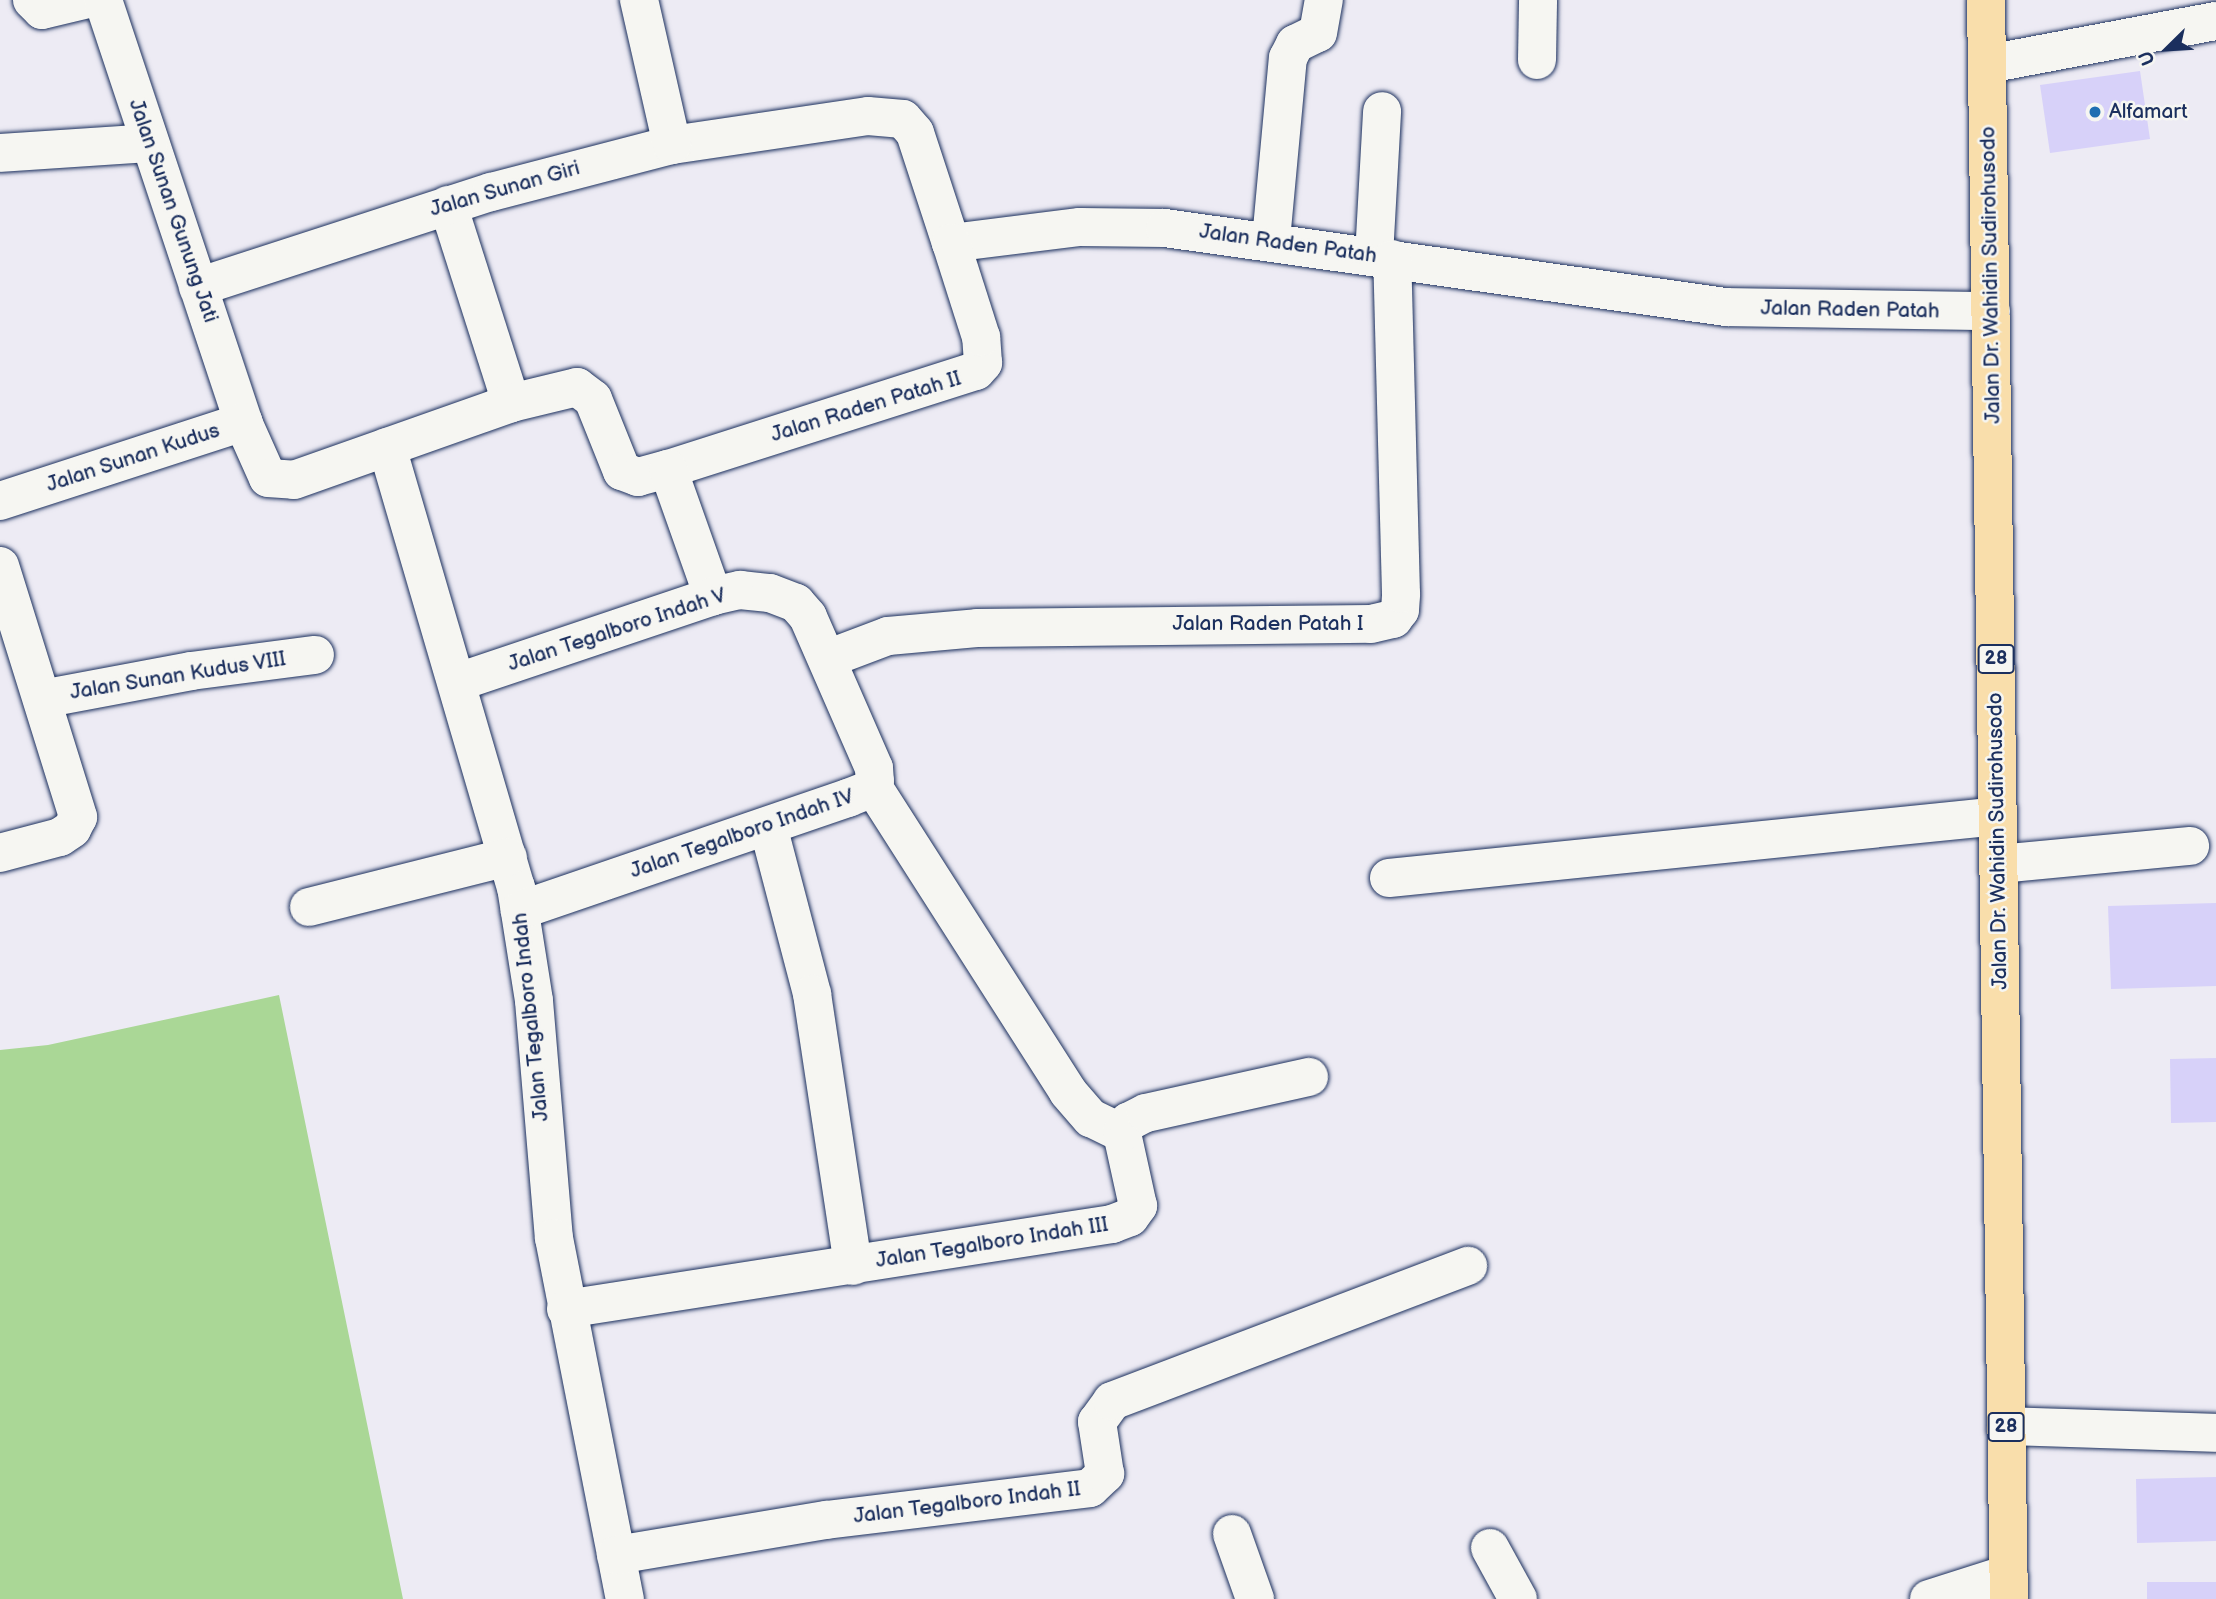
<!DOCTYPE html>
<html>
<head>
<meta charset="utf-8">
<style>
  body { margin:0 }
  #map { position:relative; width:2216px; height:1599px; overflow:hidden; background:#edebf4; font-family:"Balsamiq Sans",sans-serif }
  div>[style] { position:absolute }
  .green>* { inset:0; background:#aad796 }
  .building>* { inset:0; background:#d7d1f9 }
  .roads { filter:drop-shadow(0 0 2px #1b2f5e) drop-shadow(0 0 2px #1b2f5e) }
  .minor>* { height:38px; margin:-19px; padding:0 19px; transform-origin:19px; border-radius:19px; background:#f6f6f2 }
  .highway>* { height:38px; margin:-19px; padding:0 19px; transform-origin:19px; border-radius:19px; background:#f9deab }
  .dots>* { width:19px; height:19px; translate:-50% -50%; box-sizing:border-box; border:4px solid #f6f6f2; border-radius:50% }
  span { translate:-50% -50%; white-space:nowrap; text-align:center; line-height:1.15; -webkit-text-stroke:5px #f6f6f2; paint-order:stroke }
  .shield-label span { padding:2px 5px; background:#f6f6f2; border:2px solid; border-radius:5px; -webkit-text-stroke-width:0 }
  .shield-label { font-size:19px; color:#1b2f5e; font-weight:700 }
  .poi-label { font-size:21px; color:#1b2f5e }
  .left { translate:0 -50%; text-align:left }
  .street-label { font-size:21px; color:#1b2f5e }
  .north { position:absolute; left:2132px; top:14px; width:70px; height:70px; -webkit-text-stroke:5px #f6f6f2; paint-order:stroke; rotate:246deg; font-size:19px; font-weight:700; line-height:28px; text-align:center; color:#1b2f5e }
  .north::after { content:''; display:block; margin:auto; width:24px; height:32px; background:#1b2f5e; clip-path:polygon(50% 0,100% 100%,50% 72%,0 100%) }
</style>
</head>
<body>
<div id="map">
  <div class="green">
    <div style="clip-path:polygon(279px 995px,403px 1599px,0 1599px,0 1050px,48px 1045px)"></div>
  </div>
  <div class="building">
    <div style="clip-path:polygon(2140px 71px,2150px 139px,2050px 153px,2040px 85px)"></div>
    <div style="clip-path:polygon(2216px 903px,2216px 986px,2111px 989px,2108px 906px)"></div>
    <div style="clip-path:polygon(2216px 1058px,2216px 1122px,2171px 1123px,2170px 1059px)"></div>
    <div style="clip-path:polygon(2216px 1477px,2216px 1541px,2137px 1543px,2136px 1479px)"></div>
    <div style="clip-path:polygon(2147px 1582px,2216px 1582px,2216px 1599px,2147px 1599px)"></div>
  </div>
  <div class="roads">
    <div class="minor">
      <div style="left:32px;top:0;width:14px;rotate:45deg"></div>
      <div style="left:42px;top:10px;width:43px;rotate:-13.4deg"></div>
      <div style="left:103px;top:0;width:445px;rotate:71.6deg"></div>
      <div style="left:1537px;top:60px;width:60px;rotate:-89deg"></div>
      <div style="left:1988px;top:64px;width:232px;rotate:-10.7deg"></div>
      <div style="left:672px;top:145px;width:198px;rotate:-8.4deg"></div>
      <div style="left:868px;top:116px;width:35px;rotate:5deg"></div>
      <div style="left:903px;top:119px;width:18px;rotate:49deg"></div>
      <div style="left:915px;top:133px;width:116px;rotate:71.9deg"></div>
      <div style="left:951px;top:243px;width:130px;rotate:-7.1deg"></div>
      <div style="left:1080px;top:227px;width:85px;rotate:0.7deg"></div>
      <div style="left:1165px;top:228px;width:567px;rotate:8.02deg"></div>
      <div style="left:1726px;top:307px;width:265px;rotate:0.9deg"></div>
      <div style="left:0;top:153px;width:149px;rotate:-3.8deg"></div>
      <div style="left:448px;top:205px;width:208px;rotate:72.3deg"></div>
      <div style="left:1271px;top:240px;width:183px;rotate:-84.7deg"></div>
      <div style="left:1288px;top:58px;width:16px;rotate:-63deg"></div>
      <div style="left:1295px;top:44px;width:25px;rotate:-26deg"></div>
      <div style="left:1318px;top:33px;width:34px;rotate:-80deg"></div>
      <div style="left:1374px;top:256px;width:145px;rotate:-86.8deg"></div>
      <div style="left:198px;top:287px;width:308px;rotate:-18deg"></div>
      <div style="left:491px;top:192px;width:187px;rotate:-14.6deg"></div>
      <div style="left:672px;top:145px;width:149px;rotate:-102.8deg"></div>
      <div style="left:387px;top:447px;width:459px;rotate:73.7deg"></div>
      <div style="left:516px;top:887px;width:115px;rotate:81deg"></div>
      <div style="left:534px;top:1001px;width:238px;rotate:85.2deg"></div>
      <div style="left:554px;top:1238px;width:368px;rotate:78.9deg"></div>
      <div style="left:668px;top:469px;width:323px;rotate:-17.7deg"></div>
      <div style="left:976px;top:371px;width:11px;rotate:-49deg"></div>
      <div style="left:983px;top:363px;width:26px;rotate:-94deg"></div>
      <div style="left:981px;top:337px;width:99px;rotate:-107.7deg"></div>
      <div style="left:0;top:501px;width:256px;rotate:-18deg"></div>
      <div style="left:243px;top:422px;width:61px;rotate:65.9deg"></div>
      <div style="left:268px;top:478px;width:26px;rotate:4deg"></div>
      <div style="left:294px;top:480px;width:230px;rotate:-19.5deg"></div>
      <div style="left:511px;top:403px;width:68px;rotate:-13.6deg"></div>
      <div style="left:577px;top:387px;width:20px;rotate:37deg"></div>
      <div style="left:593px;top:399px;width:78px;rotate:68.1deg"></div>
      <div style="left:622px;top:471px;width:17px;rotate:21deg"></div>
      <div style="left:638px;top:477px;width:31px;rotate:-15deg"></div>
      <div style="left:668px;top:469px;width:135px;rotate:70.5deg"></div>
      <div style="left:0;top:566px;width:263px;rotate:72.7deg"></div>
      <div style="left:78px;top:817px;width:13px;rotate:117deg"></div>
      <div style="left:72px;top:829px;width:14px;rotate:146deg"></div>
      <div style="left:60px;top:837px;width:62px;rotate:165.1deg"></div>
      <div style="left:827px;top:659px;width:65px;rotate:-20.7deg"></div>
      <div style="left:888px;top:636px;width:89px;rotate:-5.1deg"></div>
      <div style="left:977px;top:628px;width:394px;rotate:-0.6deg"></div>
      <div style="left:1371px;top:624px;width:23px;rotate:-13deg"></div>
      <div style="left:1393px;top:619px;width:11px;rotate:-52deg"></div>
      <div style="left:1400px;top:610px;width:16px;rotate:-86deg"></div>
      <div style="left:1401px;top:594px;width:335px;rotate:-91.5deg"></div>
      <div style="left:458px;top:682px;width:269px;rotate:-18.6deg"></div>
      <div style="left:713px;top:596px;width:28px;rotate:-13deg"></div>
      <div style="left:740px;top:590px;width:30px;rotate:6deg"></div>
      <div style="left:770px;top:593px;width:28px;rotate:21deg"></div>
      <div style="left:796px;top:603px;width:18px;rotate:49deg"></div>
      <div style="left:808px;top:617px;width:165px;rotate:66.4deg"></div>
      <div style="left:874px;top:768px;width:13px;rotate:86deg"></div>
      <div style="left:875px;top:781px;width:11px;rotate:128deg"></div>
      <div style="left:868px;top:790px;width:22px;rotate:158deg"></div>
      <div style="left:848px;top:798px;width:347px;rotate:161.1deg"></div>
      <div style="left:42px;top:699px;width:152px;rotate:-10.6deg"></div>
      <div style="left:191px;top:671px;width:125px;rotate:-7.4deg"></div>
      <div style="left:872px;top:785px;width:364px;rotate:57.4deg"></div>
      <div style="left:1068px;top:1092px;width:35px;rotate:49deg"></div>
      <div style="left:1091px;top:1118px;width:34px;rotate:26deg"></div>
      <div style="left:768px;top:826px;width:174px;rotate:75.3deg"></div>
      <div style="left:812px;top:994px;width:275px;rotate:81.4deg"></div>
      <div style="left:1999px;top:864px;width:192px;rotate:-5.4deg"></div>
      <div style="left:1389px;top:878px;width:612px;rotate:-5.81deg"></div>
      <div style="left:309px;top:907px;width:205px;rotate:-14.1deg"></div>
      <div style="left:566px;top:1309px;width:553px;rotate:-8.85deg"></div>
      <div style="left:1112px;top:1224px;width:19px;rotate:-21deg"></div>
      <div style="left:1130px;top:1217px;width:14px;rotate:-54deg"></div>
      <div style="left:1138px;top:1206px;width:75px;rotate:-102.4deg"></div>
      <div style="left:1122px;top:1133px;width:13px;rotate:-61deg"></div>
      <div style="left:1128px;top:1122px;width:20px;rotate:-27deg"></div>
      <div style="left:1146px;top:1113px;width:167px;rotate:-12.5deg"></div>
      <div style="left:2006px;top:1426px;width:210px;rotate:1.9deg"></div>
      <div style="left:1232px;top:1534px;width:69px;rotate:70.5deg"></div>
      <div style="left:1490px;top:1548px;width:58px;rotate:61.2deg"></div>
      <div style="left:616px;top:1555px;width:213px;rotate:-9.5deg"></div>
      <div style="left:826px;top:1520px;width:266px;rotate:-6.9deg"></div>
      <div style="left:1090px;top:1488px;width:21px;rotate:-43deg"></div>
      <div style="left:1105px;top:1474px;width:53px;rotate:-98.7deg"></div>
      <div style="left:1097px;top:1422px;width:26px;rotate:-54deg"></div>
      <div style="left:1112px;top:1401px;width:381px;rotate:-20.8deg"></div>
      <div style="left:1929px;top:1599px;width:83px;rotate:-17.6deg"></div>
    </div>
    <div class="highway">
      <div style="left:1986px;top:0;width:1599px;rotate:89.18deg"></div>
    </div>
  </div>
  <div class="dots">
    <div style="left:2095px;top:112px;background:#1f6fb2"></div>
  </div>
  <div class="shield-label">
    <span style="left:1996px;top:659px">28</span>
    <span style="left:2006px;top:1427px">28</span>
  </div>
  <div class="poi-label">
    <span class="left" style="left:2109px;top:112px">Alfamart</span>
  </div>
  <div class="street-label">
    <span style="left:505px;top:189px;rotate:-16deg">Jalan Sunan Giri</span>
    <span style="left:173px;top:211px;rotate:71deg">Jalan Sunan Gunung Jati</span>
    <span style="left:1288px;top:244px;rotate:8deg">Jalan Raden Patah</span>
    <span style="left:1991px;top:275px;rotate:-91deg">Jalan Dr. Wahidin Sudirohusodo</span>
    <span style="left:1850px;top:310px;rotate:1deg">Jalan Raden Patah</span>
    <span style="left:866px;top:407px;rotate:-17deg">Jalan Raden Patah II</span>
    <span style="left:133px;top:458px;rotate:-18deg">Jalan Sunan Kudus</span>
    <span style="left:1268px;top:624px">Jalan Raden Patah I</span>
    <span style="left:617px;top:630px;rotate:-18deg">Jalan Tegalboro Indah V</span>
    <span style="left:178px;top:676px;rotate:-9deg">Jalan Sunan Kudus VIII</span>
    <span style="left:742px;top:834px;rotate:-19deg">Jalan Tegalboro Indah IV</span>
    <span style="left:1998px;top:841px;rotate:-91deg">Jalan Dr. Wahidin Sudirohusodo</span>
    <span style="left:531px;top:1017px;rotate:-96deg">Jalan Tegalboro Indah</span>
    <span style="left:992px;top:1243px;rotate:-9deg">Jalan Tegalboro Indah III</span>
    <span style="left:967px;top:1503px;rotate:-7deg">Jalan Tegalboro Indah II</span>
  </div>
  <div class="north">U</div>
</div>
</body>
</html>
